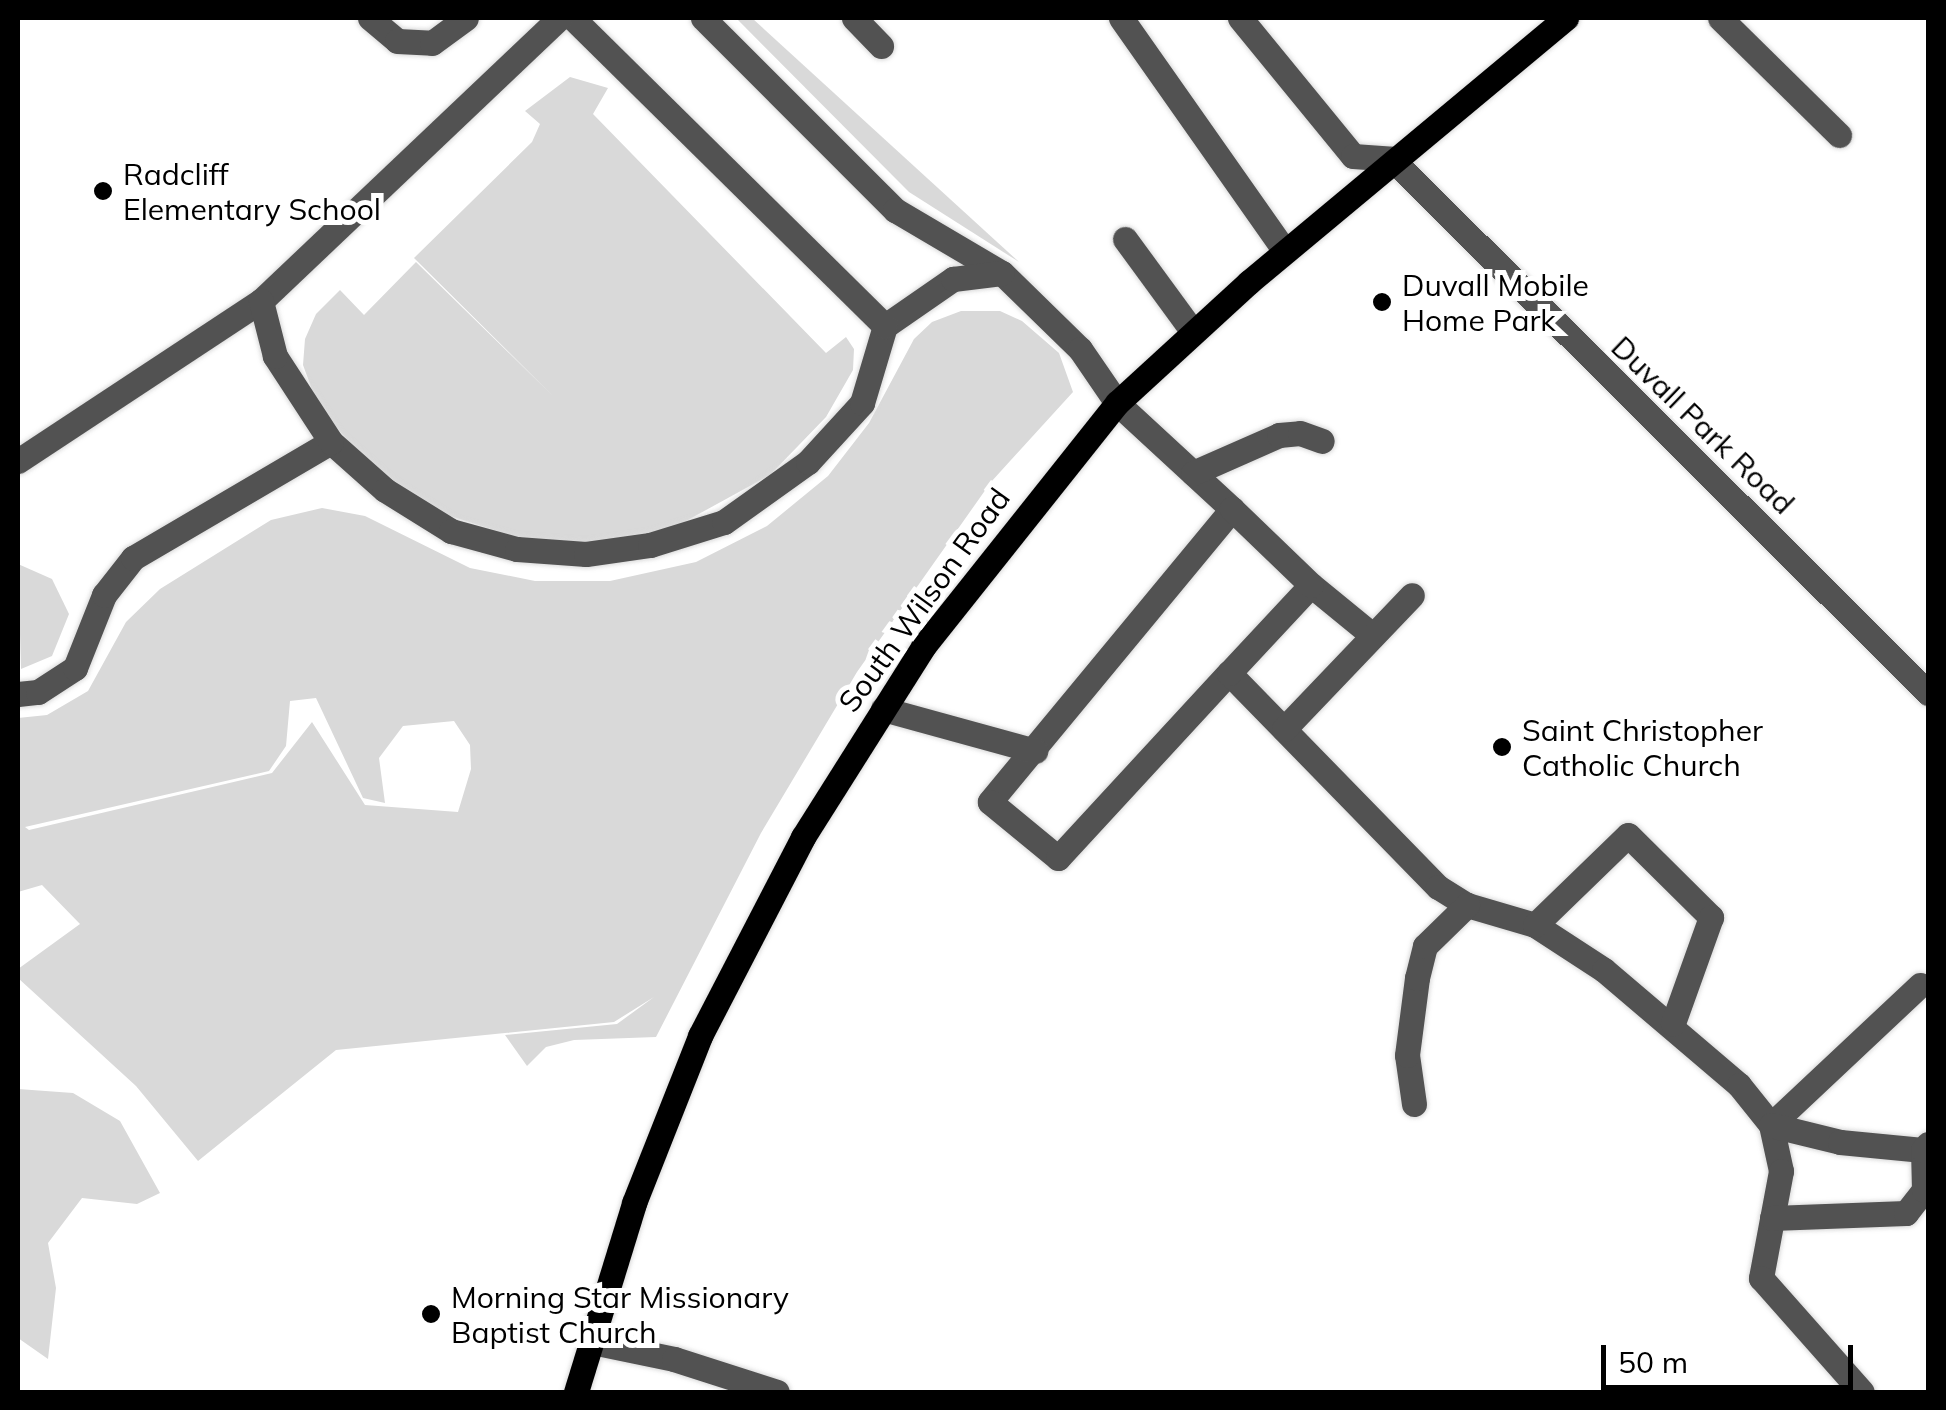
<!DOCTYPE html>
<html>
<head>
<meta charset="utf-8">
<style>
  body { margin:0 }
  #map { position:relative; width:1946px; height:1410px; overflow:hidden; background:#fff; font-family:Mulish,sans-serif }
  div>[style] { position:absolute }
  .green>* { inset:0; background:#d9d9d9 }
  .roads { filter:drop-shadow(0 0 2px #dbdbdb) drop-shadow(0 0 2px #dbdbdb) }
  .minor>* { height:25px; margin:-12.5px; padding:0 12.5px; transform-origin:12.5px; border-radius:12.5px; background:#525252 }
  .major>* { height:25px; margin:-12.5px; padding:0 12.5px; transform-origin:12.5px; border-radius:12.5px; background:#000 }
  .dots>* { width:28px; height:28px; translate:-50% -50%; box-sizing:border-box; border:5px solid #fff; border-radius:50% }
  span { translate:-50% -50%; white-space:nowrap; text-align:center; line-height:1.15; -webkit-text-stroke:10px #fff; paint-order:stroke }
  .poi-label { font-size:30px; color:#000 }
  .left { translate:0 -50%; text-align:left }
  .street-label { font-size:30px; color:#000 }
  .frame { position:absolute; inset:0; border:20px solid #000; pointer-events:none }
  .scale { position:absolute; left:1601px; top:1345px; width:252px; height:45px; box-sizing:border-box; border:5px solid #000; border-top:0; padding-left:12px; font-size:30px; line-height:35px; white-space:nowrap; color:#000; -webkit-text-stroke:8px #fff; paint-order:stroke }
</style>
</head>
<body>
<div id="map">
  <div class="green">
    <div style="clip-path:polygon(736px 18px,752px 18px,1019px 262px,909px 192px)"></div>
    <div style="clip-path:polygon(570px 77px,608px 88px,593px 114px,826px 353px,846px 337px,854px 349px,853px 370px,826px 417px,770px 475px,675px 527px,608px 543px,523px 539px,444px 514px,371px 467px,318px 406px,303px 365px,305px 339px,316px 314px,340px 290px,364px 315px,416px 262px,554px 397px,414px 258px,532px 142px,540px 124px,525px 111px)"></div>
    <div style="clip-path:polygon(evenodd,961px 311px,1000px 311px,1022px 321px,1059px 353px,1073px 392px,991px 482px,857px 672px,761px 833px,656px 1037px,574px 1040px,546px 1047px,527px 1066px,505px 1035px,617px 1024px,654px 997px,614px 1022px,336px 1050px,198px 1161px,136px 1086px,18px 978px,18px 969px,80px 924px,42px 885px,18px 892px,18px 718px,47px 715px,88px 691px,126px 622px,160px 589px,271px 520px,322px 508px,365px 516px,470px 568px,535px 581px,610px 581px,696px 562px,767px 526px,828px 476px,869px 423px,914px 339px,932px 322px,961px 311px,316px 698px,363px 798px,385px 803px,379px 758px,403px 726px,454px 721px,470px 745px,471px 769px,458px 812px,365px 805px,312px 722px,272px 773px,29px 830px,25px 827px,269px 771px,286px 746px,290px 701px,316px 698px)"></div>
    <div style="clip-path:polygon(18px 564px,52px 579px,69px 614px,52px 656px,21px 669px)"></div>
    <div style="clip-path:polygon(18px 1089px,73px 1093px,120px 1121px,160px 1193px,137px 1204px,82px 1198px,48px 1243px,56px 1288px,48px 1359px,18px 1338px)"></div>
  </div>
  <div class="roads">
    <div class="minor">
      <div style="left:370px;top:18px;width:35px;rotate:40deg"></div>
      <div style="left:397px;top:41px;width:35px;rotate:3deg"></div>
      <div style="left:432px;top:43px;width:42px;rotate:-36.3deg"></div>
      <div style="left:703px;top:18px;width:272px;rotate:45deg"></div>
      <div style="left:895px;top:210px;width:124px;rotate:30.5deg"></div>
      <div style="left:1002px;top:273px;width:109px;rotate:44.3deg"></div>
      <div style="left:1080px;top:349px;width:65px;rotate:55.6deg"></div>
      <div style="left:1117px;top:403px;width:156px;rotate:42.7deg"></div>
      <div style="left:1232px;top:509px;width:380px;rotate:129.6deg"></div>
      <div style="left:990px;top:802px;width:88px;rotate:39.5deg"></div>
      <div style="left:1058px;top:858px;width:252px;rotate:-47.3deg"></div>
      <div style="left:1229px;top:673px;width:299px;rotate:45.7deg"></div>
      <div style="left:1438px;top:887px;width:34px;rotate:32deg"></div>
      <div style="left:1467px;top:905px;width:71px;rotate:16.4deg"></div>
      <div style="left:1535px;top:925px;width:82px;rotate:33.1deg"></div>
      <div style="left:1604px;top:970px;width:177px;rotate:40.4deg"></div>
      <div style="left:1739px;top:1085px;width:51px;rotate:51.3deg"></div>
      <div style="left:1771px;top:1125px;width:47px;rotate:77.7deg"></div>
      <div style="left:1781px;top:1171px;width:109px;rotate:100.6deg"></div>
      <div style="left:1761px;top:1278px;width:152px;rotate:48.5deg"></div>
      <div style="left:854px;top:18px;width:39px;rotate:46deg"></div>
      <div style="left:1121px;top:18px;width:285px;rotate:54.9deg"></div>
      <div style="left:1240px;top:18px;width:178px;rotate:50.7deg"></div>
      <div style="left:1353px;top:156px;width:39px;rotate:4deg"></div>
      <div style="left:1392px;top:159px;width:757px;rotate:44.89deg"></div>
      <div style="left:1720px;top:18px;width:167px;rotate:44.5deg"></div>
      <div style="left:1125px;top:239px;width:115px;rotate:53.8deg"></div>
      <div style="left:885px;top:326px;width:83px;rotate:-34.7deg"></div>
      <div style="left:953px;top:279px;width:49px;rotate:-7deg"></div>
      <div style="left:331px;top:442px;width:72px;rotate:41.6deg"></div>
      <div style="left:385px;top:490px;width:78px;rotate:31.8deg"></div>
      <div style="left:451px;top:531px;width:68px;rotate:15.3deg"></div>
      <div style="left:517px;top:549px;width:69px;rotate:4.1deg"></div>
      <div style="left:586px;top:554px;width:65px;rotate:-8deg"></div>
      <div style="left:650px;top:545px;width:77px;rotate:-17.3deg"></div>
      <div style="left:724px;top:522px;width:103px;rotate:-35.5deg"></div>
      <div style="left:808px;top:462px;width:80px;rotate:-47.5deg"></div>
      <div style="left:862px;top:403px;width:80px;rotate:-73.4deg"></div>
      <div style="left:885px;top:326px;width:438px;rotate:-135.4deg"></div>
      <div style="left:18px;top:461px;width:291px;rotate:-33.4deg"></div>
      <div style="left:261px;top:301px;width:411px;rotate:-43.5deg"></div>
      <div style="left:1193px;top:473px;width:94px;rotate:-23.8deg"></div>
      <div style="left:1279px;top:435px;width:21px;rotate:-5deg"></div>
      <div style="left:1300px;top:433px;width:23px;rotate:20deg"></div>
      <div style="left:1311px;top:585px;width:79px;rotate:39.3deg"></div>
      <div style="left:1229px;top:673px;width:120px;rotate:-47deg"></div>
      <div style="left:1311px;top:585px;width:110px;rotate:-136.1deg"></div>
      <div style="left:18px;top:694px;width:20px;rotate:-6deg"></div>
      <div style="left:38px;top:692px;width:44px;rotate:-33deg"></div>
      <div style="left:75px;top:668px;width:79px;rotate:-68.3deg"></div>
      <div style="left:104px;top:595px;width:47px;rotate:-51.9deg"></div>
      <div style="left:133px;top:558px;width:229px;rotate:-30.4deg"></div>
      <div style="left:331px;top:442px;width:103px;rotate:-123.1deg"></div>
      <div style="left:275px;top:356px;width:57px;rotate:-104.3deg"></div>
      <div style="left:883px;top:709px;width:158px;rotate:15.4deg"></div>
      <div style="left:1284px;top:729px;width:185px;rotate:-46.3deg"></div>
      <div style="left:1535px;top:925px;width:129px;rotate:-44.1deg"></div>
      <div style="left:1628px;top:835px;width:117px;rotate:44.7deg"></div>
      <div style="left:1711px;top:917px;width:113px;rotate:109.7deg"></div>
      <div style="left:1920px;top:985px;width:204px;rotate:136.8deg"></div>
      <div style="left:1771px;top:1125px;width:71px;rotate:13.8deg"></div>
      <div style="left:1840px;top:1142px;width:83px;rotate:5.5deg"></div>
      <div style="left:1414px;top:1104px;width:49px;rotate:-98.1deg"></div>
      <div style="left:1407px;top:1055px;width:78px;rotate:-82.6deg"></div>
      <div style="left:1417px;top:978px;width:33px;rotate:-76deg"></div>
      <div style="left:1425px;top:946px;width:59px;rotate:-44.3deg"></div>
      <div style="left:1772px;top:1218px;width:134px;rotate:-2.1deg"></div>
      <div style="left:1906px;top:1213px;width:29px;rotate:-52deg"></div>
      <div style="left:1924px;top:1190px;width:40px;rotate:-91.4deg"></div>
      <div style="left:1923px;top:1150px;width:8px;rotate:-50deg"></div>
      <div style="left:592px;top:1342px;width:84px;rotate:11.7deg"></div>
      <div style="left:674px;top:1359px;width:108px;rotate:17.8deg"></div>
    </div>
    <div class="major">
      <div style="left:576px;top:1392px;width:198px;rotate:-72.9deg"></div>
      <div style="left:634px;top:1203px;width:180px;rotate:-68.4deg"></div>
      <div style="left:700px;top:1036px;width:224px;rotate:-62.6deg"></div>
      <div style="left:803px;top:837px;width:225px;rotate:-57.7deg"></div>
      <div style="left:923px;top:647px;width:312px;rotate:-51.5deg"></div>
      <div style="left:1117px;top:403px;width:179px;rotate:-42.5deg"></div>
      <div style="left:1249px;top:282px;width:413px;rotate:-39.8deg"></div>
    </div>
  </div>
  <div class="dots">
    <div style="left:103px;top:191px;background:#000"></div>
    <div style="left:1382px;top:302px;background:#000"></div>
    <div style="left:1502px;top:747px;background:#000"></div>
    <div style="left:431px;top:1314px;background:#000"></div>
  </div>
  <div class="poi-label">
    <span class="left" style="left:123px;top:191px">Radcliff<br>Elementary School</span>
    <span class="left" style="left:1402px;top:302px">Duvall Mobile<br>Home Park</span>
    <span class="left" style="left:1522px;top:747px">Saint Christopher<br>Catholic Church</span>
    <span class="left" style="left:451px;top:1314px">Morning Star Missionary<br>Baptist Church</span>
  </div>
  <div class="street-label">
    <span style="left:1703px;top:425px;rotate:44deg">Duvall Park Road</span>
    <span style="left:924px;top:600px;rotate:-54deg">South Wilson Road</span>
  </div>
  <div class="frame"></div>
  <div class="scale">50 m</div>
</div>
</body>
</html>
